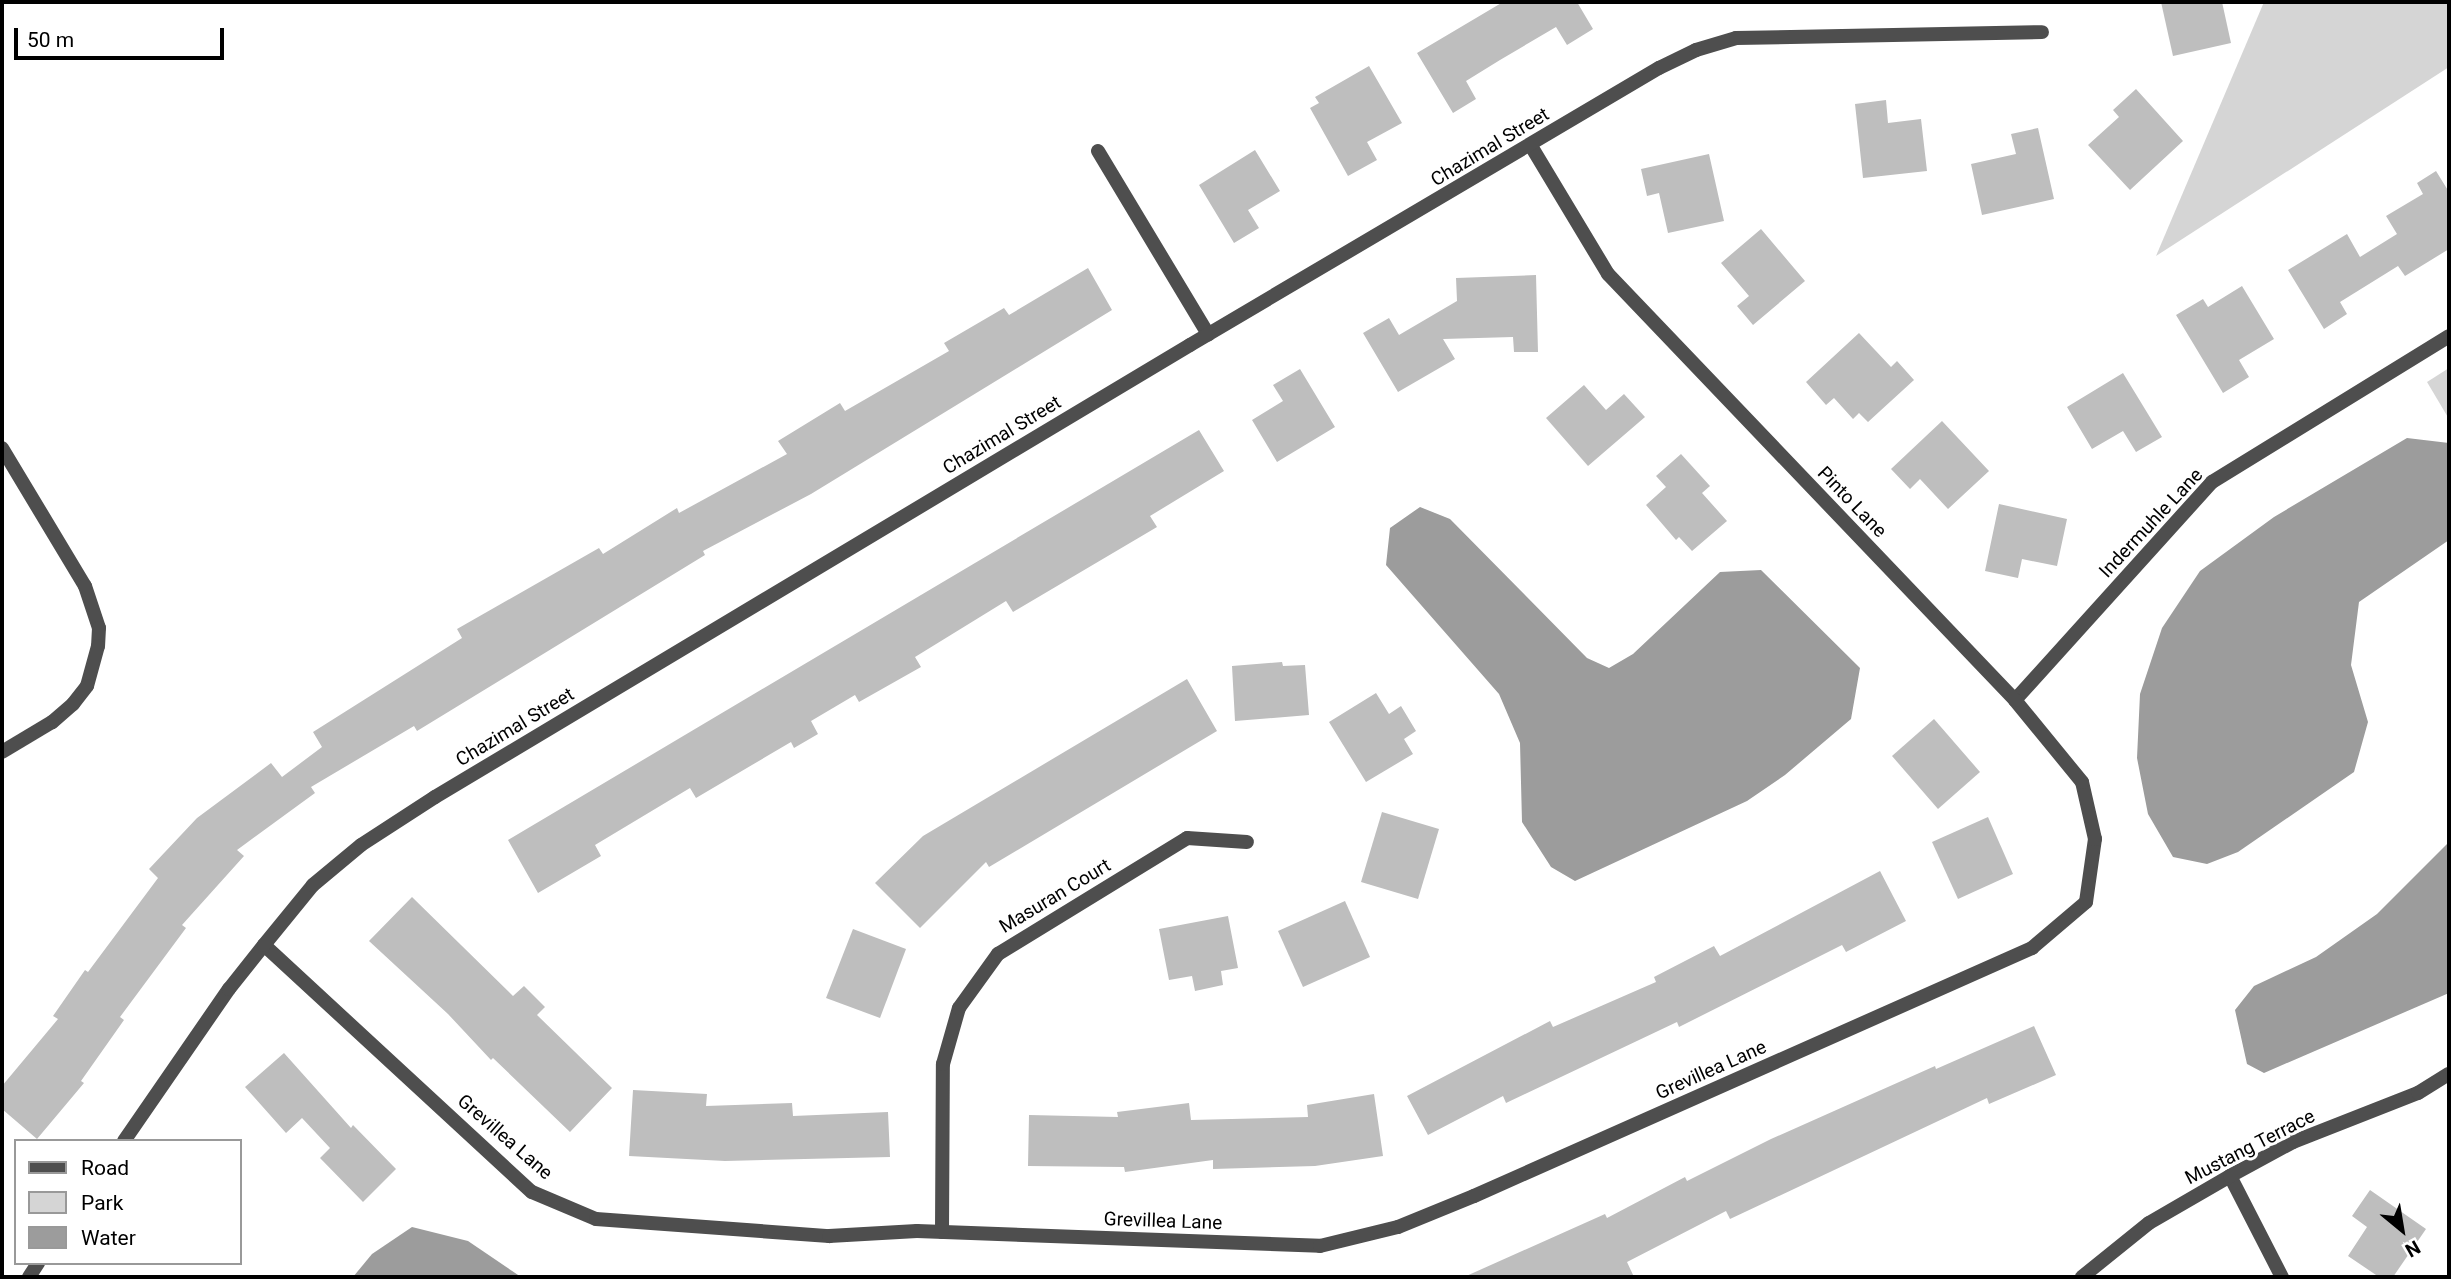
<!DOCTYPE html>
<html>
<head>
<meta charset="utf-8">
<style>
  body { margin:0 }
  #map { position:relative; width:2451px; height:1279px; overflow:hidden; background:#fff; font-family:Roboto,sans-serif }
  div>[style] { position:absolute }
  .green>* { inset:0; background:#d5d5d5 }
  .water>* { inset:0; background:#9c9c9c }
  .building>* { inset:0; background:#bebebe }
  .street>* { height:14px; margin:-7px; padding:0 7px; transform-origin:7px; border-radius:7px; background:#4e4e4e }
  span { translate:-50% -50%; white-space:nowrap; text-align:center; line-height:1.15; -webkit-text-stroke:6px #fff; paint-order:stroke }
  .street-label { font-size:19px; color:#000 }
  .frame { position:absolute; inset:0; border:4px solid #000; pointer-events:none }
  .legend { position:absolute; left:14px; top:1139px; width:228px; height:126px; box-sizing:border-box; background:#fff; border:2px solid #999; margin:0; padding:9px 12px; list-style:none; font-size:21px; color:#000 }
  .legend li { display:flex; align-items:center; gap:14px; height:35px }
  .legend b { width:35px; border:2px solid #999 }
  .north { position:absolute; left:2367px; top:1195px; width:70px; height:70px; -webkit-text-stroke:5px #fff; paint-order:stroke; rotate:150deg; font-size:19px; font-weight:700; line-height:28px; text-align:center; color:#000 }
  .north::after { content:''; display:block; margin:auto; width:24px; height:32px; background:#000; clip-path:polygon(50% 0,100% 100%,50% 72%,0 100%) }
  .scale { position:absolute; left:14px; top:28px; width:210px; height:32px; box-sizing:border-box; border:4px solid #000; border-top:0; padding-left:9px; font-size:21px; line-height:24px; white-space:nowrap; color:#000; -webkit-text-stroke:5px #fff; paint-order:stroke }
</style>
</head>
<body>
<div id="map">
  <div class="green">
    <div style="clip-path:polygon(2264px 2px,2449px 2px,2449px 67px,2156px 256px)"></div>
    <div style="clip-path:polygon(2449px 368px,2449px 419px,2427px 382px)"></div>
  </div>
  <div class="water">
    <div style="clip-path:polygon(2407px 438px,2449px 443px,2449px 540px,2359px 602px,2351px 665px,2368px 722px,2354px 772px,2238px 852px,2207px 864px,2173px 857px,2148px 814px,2137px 758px,2140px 694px,2162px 628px,2200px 571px,2274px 517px)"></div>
    <div style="clip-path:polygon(1420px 507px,1450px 519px,1587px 658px,1609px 668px,1633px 654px,1720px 572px,1761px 570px,1860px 668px,1851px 719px,1785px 775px,1747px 801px,1575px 881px,1551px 867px,1522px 822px,1520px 743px,1499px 694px,1386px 565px,1390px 528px)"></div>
    <div style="clip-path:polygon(2449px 842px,2449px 993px,2264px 1073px,2247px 1064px,2235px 1010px,2254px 986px,2316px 957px,2377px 914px)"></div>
    <div style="clip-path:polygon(412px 1227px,468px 1241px,521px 1277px,353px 1277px,372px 1254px)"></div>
  </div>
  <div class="building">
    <div style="clip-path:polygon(1503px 2px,1577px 2px,1593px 29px,1567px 45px,1556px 27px,1500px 60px,1466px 81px,1476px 99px,1453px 113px,1417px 53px)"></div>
    <div style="clip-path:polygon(2161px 2px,2222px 2px,2231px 43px,2173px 56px)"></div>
    <div style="clip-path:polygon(1369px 66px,1402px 123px,1367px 142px,1377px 160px,1348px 176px,1310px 108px,1319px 103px,1315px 97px)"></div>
    <div style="clip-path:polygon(2136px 89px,2183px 141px,2130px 190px,2088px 145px,2119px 117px,2113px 110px)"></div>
    <div style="clip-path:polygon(1886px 100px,1888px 123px,1921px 119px,1927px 171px,1863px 178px,1855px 104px)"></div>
    <div style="clip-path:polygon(2038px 128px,2054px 199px,1982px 215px,1971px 164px,2016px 154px,2011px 134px)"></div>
    <div style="clip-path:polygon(1255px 150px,1280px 191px,1248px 210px,1259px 228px,1234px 243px,1199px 185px)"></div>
    <div style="clip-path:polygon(1709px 154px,1724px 221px,1668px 233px,1659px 193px,1647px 196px,1641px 169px)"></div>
    <div style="clip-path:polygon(2436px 171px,2449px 192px,2449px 249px,2405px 276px,2398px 266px,2340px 302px,2347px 314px,2324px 329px,2288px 270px,2347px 234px,2360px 257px,2397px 234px,2386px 216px,2423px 194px,2417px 183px)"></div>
    <div style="clip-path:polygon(1761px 229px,1805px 281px,1753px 325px,1737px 306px,1749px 296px,1721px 263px)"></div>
    <div style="clip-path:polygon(1088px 268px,1112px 310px,811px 494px,703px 551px,705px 555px,417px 731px,414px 726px,311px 787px,315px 793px,237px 850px,244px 856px,182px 925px,186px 928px,120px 1017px,124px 1020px,81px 1081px,84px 1083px,37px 1139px,2px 1109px,2px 1086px,58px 1019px,53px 1016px,85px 970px,88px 972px,158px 878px,149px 869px,197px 818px,271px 763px,282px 777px,322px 747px,313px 732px,462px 638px,457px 629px,599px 548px,603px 554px,677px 508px,679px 513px,787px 454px,778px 441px,840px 403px,845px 411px,949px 351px,944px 343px,1004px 308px,1009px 315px)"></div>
    <div style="clip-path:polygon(1536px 275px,1538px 352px,1514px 352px,1513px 337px,1443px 339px,1455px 359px,1398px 392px,1363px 333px,1389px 318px,1399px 335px,1457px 301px,1456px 278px)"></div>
    <div style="clip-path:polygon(2242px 286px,2274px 339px,2239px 360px,2249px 377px,2223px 393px,2176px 315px,2203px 299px,2208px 307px)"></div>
    <div style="clip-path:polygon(1859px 333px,1891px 367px,1897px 361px,1914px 380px,1868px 422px,1859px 413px,1853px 419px,1834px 398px,1826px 405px,1806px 382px)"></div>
    <div style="clip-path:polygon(1300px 369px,1335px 427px,1277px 462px,1252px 420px,1283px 401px,1273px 385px)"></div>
    <div style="clip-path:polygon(2123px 373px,2162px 437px,2136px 452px,2123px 431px,2092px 449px,2067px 407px)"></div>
    <div style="clip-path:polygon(1584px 385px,1606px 410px,1624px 394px,1645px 417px,1588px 466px,1546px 418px)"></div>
    <div style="clip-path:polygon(1942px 421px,1989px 471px,1948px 509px,1920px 479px,1910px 489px,1891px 469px)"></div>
    <div style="clip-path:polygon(1199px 430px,1224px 471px,1150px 516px,1157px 527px,1013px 612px,1006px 601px,915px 657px,921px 667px,859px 702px,855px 695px,811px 721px,818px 734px,794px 748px,791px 742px,696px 798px,690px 788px,595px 845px,601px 856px,538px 893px,508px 840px)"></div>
    <div style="clip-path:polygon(1681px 454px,1710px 486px,1702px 493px,1727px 521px,1692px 551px,1679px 537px,1676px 540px,1646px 505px,1666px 487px,1656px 476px)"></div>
    <div style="clip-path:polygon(1999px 504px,2067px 519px,2057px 566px,2022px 559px,2018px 578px,1985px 571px)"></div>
    <div style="clip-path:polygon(1282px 662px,1283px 666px,1305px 665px,1309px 715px,1235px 721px,1232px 666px)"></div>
    <div style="clip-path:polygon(1187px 679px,1217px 731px,989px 867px,986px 862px,920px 928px,875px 883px,923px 836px)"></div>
    <div style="clip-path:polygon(1376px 693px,1389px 714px,1401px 706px,1416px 731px,1404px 739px,1413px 754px,1366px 782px,1329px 722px)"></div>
    <div style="clip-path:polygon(1934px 719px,1980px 772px,1938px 809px,1892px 756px)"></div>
    <div style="clip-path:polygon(1382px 812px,1439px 829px,1418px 899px,1361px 882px)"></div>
    <div style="clip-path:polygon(1988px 817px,2013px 874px,1958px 899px,1932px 842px)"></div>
    <div style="clip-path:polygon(1880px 871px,1906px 921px,1846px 952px,1842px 945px,1679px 1027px,1677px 1022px,1506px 1103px,1503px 1096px,1428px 1135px,1407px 1096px,1550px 1021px,1553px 1027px,1656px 982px,1654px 977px,1714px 946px,1720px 956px)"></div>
    <div style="clip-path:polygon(412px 897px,513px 996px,524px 986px,545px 1007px,537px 1015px,612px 1088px,570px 1132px,493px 1058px,491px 1060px,448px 1014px,369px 941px)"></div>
    <div style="clip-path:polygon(1345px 901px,1370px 957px,1303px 987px,1278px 931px)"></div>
    <div style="clip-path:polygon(1228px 916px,1238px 968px,1221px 971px,1223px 985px,1195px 991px,1192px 976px,1169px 980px,1159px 929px)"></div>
    <div style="clip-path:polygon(853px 929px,906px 949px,880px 1018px,826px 998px)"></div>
    <div style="clip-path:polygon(2034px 1026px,2056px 1075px,1989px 1104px,1987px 1098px,1730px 1219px,1726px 1211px,1627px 1262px,1634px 1277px,1464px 1277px,1605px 1214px,1607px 1218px,1685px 1177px,1687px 1181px,1771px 1139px,1935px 1066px,1936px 1069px)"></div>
    <div style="clip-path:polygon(284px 1053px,351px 1128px,353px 1125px,396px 1169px,363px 1202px,320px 1158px,330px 1148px,302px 1118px,286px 1133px,245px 1087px)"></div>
    <div style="clip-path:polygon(633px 1090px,707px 1094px,706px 1106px,792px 1103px,793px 1116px,888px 1112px,890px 1157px,725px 1161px,629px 1156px)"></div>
    <div style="clip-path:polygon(1374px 1094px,1383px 1156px,1315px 1166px,1213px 1169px,1213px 1160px,1125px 1172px,1124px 1167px,1028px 1166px,1029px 1115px,1118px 1117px,1117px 1112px,1189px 1103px,1191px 1120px,1308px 1117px,1307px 1105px)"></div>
    <div style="clip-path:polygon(2370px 1190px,2426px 1229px,2393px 1277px,2379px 1277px,2348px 1256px,2367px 1227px,2352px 1216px)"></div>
  </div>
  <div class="street">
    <div style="left:1098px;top:151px;width:214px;rotate:59deg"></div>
    <div style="left:2px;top:448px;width:161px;rotate:59deg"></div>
    <div style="left:85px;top:586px;width:44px;rotate:71.6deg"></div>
    <div style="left:99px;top:628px;width:18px;rotate:93deg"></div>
    <div style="left:98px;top:646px;width:41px;rotate:105.4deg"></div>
    <div style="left:87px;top:686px;width:23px;rotate:128deg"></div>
    <div style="left:73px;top:704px;width:28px;rotate:139deg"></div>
    <div style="left:52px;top:722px;width:58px;rotate:149deg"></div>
    <div style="left:2015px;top:700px;width:294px;rotate:-47.9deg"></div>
    <div style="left:2212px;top:482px;width:278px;rotate:-31.6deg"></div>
    <div style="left:264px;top:945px;width:364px;rotate:42.7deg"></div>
    <div style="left:532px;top:1192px;width:69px;rotate:22.9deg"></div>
    <div style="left:596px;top:1219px;width:234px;rotate:4.2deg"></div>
    <div style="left:829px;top:1236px;width:88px;rotate:-3.3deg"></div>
    <div style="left:917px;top:1231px;width:403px;rotate:2.1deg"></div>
    <div style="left:1320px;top:1246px;width:80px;rotate:-13.7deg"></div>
    <div style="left:1398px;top:1227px;width:82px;rotate:-22.2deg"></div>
    <div style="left:1474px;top:1196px;width:611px;rotate:-23.96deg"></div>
    <div style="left:2032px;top:948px;width:71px;rotate:-40.4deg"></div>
    <div style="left:2086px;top:902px;width:64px;rotate:-81.9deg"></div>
    <div style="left:2095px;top:839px;width:58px;rotate:-102.8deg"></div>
    <div style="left:2082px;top:782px;width:106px;rotate:-129.3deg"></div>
    <div style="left:2015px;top:700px;width:589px;rotate:-133.69deg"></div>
    <div style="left:1608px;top:274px;width:149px;rotate:-121deg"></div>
    <div style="left:124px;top:1141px;width:185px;rotate:-55.4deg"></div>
    <div style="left:229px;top:989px;width:56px;rotate:-51.5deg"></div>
    <div style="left:264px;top:945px;width:77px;rotate:-50.8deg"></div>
    <div style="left:313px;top:885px;width:62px;rotate:-39.8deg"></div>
    <div style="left:361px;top:845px;width:88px;rotate:-33deg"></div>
    <div style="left:435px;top:797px;width:880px;rotate:-30.91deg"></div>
    <div style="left:1190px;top:345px;width:545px;rotate:-30.57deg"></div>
    <div style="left:1659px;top:68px;width:41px;rotate:-25.9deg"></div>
    <div style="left:1696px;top:50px;width:42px;rotate:-16.7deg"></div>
    <div style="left:1736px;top:38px;width:306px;rotate:-1.1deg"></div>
    <div style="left:2230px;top:1176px;width:114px;rotate:62.8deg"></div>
    <div style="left:942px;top:1232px;width:168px;rotate:-89.7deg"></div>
    <div style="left:943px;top:1064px;width:58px;rotate:-74.1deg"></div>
    <div style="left:959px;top:1008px;width:67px;rotate:-54.2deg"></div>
    <div style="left:998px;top:954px;width:222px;rotate:-31.5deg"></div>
    <div style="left:1187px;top:838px;width:60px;rotate:3.8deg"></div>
    <div style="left:29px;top:1277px;width:17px;rotate:-57deg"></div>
    <div style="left:2082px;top:1277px;width:86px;rotate:-38.9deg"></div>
    <div style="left:2149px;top:1223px;width:94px;rotate:-30.1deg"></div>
    <div style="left:2230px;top:1176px;width:72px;rotate:-28.4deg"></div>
    <div style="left:2293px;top:1142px;width:134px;rotate:-21.4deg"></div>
    <div style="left:2418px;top:1093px;width:36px;rotate:-32deg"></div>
  </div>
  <div class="street-label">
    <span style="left:1490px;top:147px;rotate:-31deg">Chazimal Street</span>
    <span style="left:1002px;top:435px;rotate:-31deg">Chazimal Street</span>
    <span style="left:1852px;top:502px;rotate:46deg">Pinto Lane</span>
    <span style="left:2151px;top:523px;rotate:-47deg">Indermuhle Lane</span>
    <span style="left:515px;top:727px;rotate:-31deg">Chazimal Street</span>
    <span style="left:1055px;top:896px;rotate:-31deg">Masuran Court</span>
    <span style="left:1711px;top:1070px;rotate:-24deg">Grevillea Lane</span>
    <span style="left:505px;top:1137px;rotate:41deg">Grevillea Lane</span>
    <span style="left:2250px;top:1147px;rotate:-27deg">Mustang Terrace</span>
    <span style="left:1163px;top:1221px;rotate:2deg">Grevillea Lane</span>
  </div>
  <div class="frame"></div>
  <ul class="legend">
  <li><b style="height:9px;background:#4e4e4e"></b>Road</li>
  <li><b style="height:19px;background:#d5d5d5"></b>Park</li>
  <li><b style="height:19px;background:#9c9c9c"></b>Water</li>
  </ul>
  <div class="north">N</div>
  <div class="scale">50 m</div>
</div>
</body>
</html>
